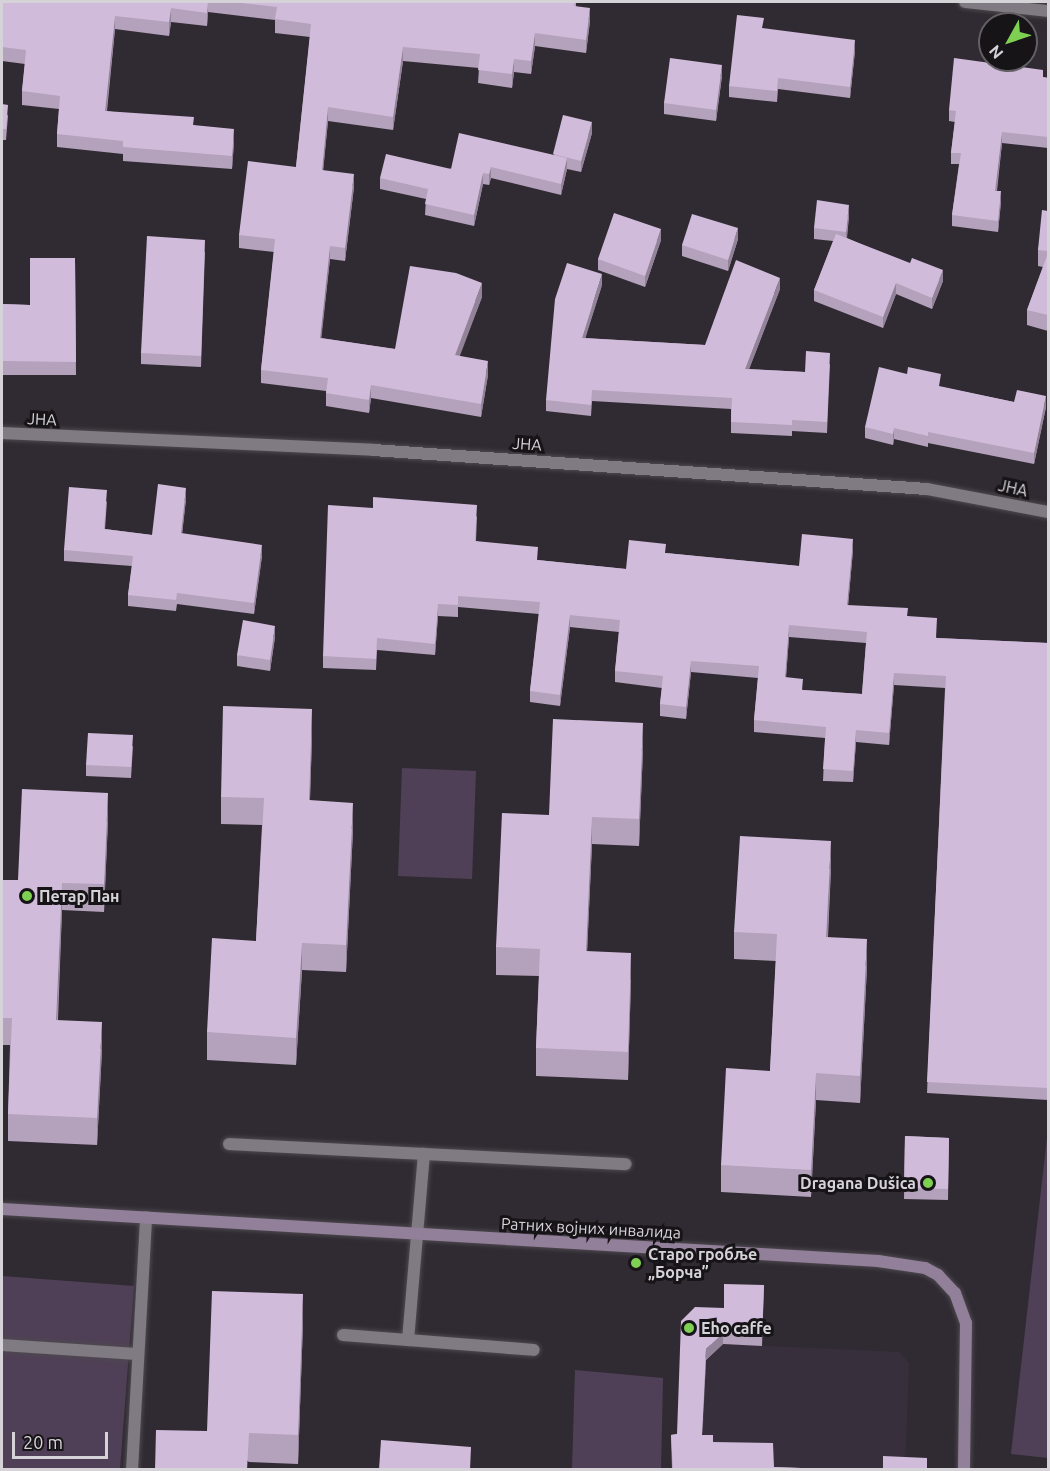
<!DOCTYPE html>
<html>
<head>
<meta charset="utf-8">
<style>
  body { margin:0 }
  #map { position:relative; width:1050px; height:1471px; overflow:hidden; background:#302b32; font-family:Ubuntu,sans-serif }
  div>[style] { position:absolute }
  .built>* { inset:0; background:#382f3c }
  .green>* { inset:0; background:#504057 }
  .roads { filter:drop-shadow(0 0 2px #4d494f) drop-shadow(0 0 2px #4d494f) }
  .lane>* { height:12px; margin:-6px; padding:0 6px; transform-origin:6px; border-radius:6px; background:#807a82 }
  .street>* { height:12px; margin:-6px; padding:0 6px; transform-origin:6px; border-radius:6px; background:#807a82 }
  .secondary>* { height:12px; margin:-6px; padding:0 6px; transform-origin:6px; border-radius:6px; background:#927f99 }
  .wall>* { inset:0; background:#b4a1bc }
  .shaded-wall>* { inset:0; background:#928399 }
  .building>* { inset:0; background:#d1bbdb }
  .dots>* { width:16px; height:16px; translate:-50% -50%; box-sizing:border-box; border:3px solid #171418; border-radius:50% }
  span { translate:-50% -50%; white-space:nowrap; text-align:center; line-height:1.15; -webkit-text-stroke:6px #171418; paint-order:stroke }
  .street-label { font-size:16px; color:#d6d3d8 }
  .poi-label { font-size:16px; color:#d6d3d8; font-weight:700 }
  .left { translate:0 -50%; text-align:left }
  .right { translate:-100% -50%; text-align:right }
  .frame { position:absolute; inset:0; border:3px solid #d6d3d8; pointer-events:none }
  .north { position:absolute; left:978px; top:12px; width:60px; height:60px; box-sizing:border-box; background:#171418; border:2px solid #636065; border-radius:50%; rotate:230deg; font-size:16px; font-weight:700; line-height:24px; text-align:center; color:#d6d3d8 }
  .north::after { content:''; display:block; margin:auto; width:21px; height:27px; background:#7fd052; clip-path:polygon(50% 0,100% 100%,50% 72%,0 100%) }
  .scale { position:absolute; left:12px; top:1432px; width:96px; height:27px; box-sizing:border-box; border:3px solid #d6d3d8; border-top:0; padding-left:8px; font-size:18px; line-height:21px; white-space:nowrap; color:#d6d3d8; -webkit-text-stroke:4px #171418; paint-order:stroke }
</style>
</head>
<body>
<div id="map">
  <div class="built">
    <div style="clip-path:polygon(723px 1344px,899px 1352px,909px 1363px,905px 1468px,773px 1469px,702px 1446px,706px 1360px)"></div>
  </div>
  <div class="green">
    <div style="clip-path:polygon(402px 768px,476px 771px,472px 879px,398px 876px)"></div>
    <div style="clip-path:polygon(1048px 1129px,1048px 1458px,1011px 1454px)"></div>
    <div style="clip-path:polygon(2px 1276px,134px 1286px,120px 1469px,2px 1469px)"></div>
    <div style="clip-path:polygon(575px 1370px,663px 1378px,661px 1469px,572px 1469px)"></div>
  </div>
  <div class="roads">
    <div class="lane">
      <div style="left:229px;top:1144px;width:397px;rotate:2.9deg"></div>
      <div style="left:343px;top:1335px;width:65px;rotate:4.4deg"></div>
      <div style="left:408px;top:1340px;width:187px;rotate:-85.1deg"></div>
      <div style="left:408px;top:1340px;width:126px;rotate:4.5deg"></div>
      <div style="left:2px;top:1345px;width:135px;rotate:3.8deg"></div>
      <div style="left:132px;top:1470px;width:253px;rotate:-86.8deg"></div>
    </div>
    <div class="street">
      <div style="left:965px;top:2px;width:83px;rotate:6.2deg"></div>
      <div style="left:2px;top:433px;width:371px;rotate:2.6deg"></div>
      <div style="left:373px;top:450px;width:555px;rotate:4.03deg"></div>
      <div style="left:927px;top:489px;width:123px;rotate:10.8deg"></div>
    </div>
    <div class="secondary">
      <div style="left:2px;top:1209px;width:878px;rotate:3.4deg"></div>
      <div style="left:878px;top:1261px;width:48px;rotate:8.5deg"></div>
      <div style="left:925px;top:1268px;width:15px;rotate:28deg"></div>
      <div style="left:938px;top:1275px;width:25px;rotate:47deg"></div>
      <div style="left:955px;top:1293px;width:32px;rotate:70deg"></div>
      <div style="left:966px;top:1323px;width:147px;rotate:90.8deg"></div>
    </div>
  </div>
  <div class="wall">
    <div style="clip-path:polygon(2px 2px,576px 2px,576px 6px,590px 21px,586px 53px,535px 46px,531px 74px,514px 72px,512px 88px,478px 83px,479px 68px,403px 61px,393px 130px,328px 121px,323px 170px,354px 187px,345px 261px,330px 259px,321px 338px,395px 349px,482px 297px,459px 356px,488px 375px,481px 417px,371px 398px,369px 413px,326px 406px,326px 391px,261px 383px,261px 370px,274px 252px,239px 248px,239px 235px,296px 167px,310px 37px,275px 33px,275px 20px,208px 12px,207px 26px,171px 22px,169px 36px,115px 29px,107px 111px,194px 125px,234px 142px,232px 169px,123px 161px,123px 154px,57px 147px,57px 134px,59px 109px,22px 105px,22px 91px,25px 64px,2px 61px)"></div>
    <div style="clip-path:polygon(764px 29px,855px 51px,850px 98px,778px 89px,777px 102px,729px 97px,729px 86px)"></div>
    <div style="clip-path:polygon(722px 76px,716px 121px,664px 114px,664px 103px)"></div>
    <div style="clip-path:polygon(1043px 77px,1048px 78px,1048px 148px,1002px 143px,997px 191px,1001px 202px,998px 232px,952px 226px,952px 215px,959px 164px,951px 164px,951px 153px,955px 122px,949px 121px,949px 110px)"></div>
    <div style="clip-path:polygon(2px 104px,8px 116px,6px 140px,2px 140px)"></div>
    <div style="clip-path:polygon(592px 133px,581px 172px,567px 169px,561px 195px,491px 178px,489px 185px,483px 184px,474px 226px,425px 215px,426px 199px,380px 189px,380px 178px,553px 155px)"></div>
    <div style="clip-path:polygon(1048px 211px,1048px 331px,1027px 325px,1027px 310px,1043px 267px,1038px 266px,1038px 250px)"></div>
    <div style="clip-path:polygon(849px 216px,847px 238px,943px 281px,932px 309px,896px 294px,883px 328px,814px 301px,814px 290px,833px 241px,814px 239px,814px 228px)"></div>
    <div style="clip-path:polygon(738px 239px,728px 271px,682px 256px,682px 245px)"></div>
    <div style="clip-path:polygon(661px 240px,645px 287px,598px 270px,598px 259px)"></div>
    <div style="clip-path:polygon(205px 251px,201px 367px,141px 364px,141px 353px)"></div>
    <div style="clip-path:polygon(75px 258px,76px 375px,2px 375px,2px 304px,30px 305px)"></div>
    <div style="clip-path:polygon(602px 285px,585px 338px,705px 345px,780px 289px,749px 369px,805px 372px,830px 364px,827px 433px,792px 431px,792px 436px,731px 433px,731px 409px,592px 401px,591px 416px,546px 411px,546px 400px)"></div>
    <div style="clip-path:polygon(941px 387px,1014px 402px,1046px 407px,1034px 464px,928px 443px,928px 447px,894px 439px,893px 445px,865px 438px,865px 427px)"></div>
    <div style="clip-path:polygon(186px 499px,182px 534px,262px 556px,254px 614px,177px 604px,176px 611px,128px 606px,128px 595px,132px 566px,64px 561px,64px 550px,107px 501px,105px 529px,152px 535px)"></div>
    <div style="clip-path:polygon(evenodd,477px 516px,476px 541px,538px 560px,626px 569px,666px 553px,799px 566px,853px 550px,848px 606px,908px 616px,937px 638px,1048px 643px,1048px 1100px,927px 1093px,945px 688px,894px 685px,889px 745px,856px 742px,853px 782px,823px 781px,825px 738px,754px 732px,754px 720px,758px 678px,691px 672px,686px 719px,660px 716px,660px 704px,662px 688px,615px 682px,615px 671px,619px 632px,570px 627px,560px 706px,530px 702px,530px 691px,539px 614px,458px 607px,458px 617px,438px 616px,435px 655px,377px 650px,376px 670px,323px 668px,323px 656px,477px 516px,789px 637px,866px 643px,862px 694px,803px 690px,786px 678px,789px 637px)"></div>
    <div style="clip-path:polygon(275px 637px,270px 671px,237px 666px,237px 655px)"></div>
    <div style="clip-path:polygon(312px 737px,310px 800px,353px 830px,346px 972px,302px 970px,296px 1065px,207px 1060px,207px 1032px,256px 941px,262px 825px,221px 824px,221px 797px)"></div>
    <div style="clip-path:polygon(133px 746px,131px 778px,86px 776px,86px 765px)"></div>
    <div style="clip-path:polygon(643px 750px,639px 846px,592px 844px,587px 951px,631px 980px,628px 1080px,536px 1076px,536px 1048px,539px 976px,496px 975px,496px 947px,549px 815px)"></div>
    <div style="clip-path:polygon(108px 820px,104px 912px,62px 910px,58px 1020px,102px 1050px,97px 1145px,8px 1141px,8px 1114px,10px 1045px,2px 1045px,2px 880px,18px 880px)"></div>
    <div style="clip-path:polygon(831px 868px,828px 937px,867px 967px,860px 1103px,816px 1100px,811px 1197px,721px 1192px,721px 1165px,770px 1071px,776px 961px,734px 959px,734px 932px)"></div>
    <div style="clip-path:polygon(905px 1136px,949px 1138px,948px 1200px,904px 1199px)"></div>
    <div style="clip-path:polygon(764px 1285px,762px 1346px,723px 1344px,706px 1360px,702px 1435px,713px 1442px,774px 1467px,855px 1470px,672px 1470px,671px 1435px,677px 1434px,724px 1308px)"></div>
    <div style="clip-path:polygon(303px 1323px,298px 1464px,249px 1462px,207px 1431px)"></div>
  </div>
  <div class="shaded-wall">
    <div style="clip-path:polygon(208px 2px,208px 12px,207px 26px,207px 13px)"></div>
    <div style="clip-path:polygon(171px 8px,171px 22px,169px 36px,169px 22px)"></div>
    <div style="clip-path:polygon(590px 8px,590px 21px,586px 53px,586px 40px)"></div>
    <div style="clip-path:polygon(115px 16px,115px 29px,105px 124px,105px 111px)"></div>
    <div style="clip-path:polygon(535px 33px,535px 46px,531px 74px,531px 61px)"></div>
    <div style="clip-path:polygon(855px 40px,855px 51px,850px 98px,850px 87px)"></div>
    <div style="clip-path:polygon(403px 47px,403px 61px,393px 130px,393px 117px)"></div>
    <div style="clip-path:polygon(514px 59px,514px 72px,512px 88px,512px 74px)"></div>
    <div style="clip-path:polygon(722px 65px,722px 76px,716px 121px,716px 110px)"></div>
    <div style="clip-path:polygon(328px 107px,328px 121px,322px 183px,322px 170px)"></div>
    <div style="clip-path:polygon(592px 122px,592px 133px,581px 172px,581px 161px)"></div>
    <div style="clip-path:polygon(234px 129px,234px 142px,232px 169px,232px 156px)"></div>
    <div style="clip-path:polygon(1002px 132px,1002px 143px,995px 202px,995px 191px)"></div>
    <div style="clip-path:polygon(567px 158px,567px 169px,561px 195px,561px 184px)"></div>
    <div style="clip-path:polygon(491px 167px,491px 178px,489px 185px,489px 174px)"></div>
    <div style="clip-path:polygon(483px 173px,483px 184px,474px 226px,474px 215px)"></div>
    <div style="clip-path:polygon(354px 174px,354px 187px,345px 261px,345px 248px)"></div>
    <div style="clip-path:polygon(1001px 191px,1001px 202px,998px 232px,998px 221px)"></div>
    <div style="clip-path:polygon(849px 205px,849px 216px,846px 243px,846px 232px)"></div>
    <div style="clip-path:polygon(738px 228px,738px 239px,728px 271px,728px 260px)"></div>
    <div style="clip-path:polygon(661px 229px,661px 240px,645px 287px,645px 276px)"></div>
    <div style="clip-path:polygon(330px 246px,330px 259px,320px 351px,320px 338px)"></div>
    <div style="clip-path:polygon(943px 270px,943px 281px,932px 309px,932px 298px)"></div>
    <div style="clip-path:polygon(602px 274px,602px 285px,582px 349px,582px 338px)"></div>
    <div style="clip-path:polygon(780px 278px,780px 289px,745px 380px,745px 369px)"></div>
    <div style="clip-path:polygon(482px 283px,482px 297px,455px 369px,455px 355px)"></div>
    <div style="clip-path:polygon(896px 283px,896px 294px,883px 328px,883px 317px)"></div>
    <div style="clip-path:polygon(488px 361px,488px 375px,481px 417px,481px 404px)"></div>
    <div style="clip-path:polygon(371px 385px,371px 398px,369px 413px,369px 400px)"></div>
    <div style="clip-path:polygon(1046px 396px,1046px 407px,1034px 464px,1034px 453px)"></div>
    <div style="clip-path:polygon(894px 428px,894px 439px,893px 445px,893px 434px)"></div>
    <div style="clip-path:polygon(186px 488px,186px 499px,181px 544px,181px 533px)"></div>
    <div style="clip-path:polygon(853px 539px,853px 550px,847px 617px,847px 605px)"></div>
    <div style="clip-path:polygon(262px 545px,262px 556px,254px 614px,254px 603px)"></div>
    <div style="clip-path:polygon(438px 604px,438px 616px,435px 655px,435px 644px)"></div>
    <div style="clip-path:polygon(570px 615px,570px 627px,560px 706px,560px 695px)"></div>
    <div style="clip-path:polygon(789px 625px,789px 637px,785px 689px,785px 677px)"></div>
    <div style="clip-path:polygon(275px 626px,275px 637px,270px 671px,270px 660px)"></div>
    <div style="clip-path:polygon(691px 661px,691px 672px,686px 719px,686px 707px)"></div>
    <div style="clip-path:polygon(894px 673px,894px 685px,889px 745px,889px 733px)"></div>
    <div style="clip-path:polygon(312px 709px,312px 737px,309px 827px,309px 800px)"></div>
    <div style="clip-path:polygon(643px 723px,643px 750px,639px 846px,639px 819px)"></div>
    <div style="clip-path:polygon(856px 730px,856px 742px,853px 782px,853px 771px)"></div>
    <div style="clip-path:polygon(108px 793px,108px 820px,104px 912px,104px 884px)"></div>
    <div style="clip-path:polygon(353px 803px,353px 830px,346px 972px,346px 945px)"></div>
    <div style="clip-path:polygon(592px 817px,592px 844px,586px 978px,586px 951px)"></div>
    <div style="clip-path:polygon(831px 841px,831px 868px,826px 964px,826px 937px)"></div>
    <div style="clip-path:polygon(62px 883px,62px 910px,56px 1047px,56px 1020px)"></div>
    <div style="clip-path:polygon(867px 939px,867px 967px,860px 1103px,860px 1076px)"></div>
    <div style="clip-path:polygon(302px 943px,302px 970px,296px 1065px,296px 1038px)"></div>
    <div style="clip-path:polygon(631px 953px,631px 980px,628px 1080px,628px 1052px)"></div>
    <div style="clip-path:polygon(102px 1022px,102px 1050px,97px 1145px,97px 1118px)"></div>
    <div style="clip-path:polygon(816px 1073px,816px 1100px,811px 1197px,811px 1170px)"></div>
    <div style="clip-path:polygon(303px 1294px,303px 1323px,298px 1464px,298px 1435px)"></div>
    <div style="clip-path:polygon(723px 1333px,723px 1344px,706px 1360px,702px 1446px,706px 1349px)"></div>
  </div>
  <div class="building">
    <div style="clip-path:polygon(2px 2px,208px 2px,207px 13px,171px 8px,169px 22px,115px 16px,105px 111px,194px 117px,193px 125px,234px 129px,232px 156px,123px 147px,123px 141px,57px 134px,60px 96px,22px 91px,26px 50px,2px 47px)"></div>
    <div style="clip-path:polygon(233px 2px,575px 2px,574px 6px,590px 8px,586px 40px,535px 33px,531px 61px,514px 59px,512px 74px,478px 70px,480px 54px,403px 47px,393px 117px,328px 107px,322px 170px,354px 174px,345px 248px,330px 246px,320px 338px,395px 349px,410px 266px,456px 273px,482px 283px,455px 355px,488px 361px,481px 404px,371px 385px,369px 400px,326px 393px,328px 378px,261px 370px,275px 239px,239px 235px,248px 161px,296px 167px,311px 24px,275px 19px,277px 7px)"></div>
    <div style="clip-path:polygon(737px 15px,764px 18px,762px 28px,855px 40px,850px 87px,778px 78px,777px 91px,729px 86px)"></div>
    <div style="clip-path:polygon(670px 58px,722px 65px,716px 110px,664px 103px)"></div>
    <div style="clip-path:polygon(954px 58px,1043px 70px,1043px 77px,1048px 78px,1048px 137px,1002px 132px,995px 191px,1001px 191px,998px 221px,952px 215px,961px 153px,951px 153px,956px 111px,949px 110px)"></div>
    <div style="clip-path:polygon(2px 104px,8px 105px,6px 129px,2px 129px)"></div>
    <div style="clip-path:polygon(563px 115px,592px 122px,581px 161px,553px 154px)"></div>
    <div style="clip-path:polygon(459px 133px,567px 158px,561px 184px,491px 167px,489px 174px,483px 173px,474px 215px,425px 204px,428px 189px,380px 178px,386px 154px,451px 169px)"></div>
    <div style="clip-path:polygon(817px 200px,849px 205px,846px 232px,814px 228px)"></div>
    <div style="clip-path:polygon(1042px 210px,1048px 211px,1048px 251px,1038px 250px)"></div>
    <div style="clip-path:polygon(614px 213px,661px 229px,645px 276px,598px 259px)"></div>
    <div style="clip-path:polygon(692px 214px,738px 228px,728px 260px,682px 245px)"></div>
    <div style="clip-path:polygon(836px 234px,910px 263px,912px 258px,943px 270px,932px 298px,896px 283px,883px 317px,814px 290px)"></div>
    <div style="clip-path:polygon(147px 236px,205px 240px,201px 356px,141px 353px)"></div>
    <div style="clip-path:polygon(1048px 253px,1048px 315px,1027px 310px)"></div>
    <div style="clip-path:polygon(30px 258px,75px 258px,76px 362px,2px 361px,2px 304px,30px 305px)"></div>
    <div style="clip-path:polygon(736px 260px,780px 278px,745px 369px,805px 372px,806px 351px,830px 353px,827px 422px,792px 420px,792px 425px,731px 422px,732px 398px,592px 390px,591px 405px,546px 400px,555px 299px,567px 263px,602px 274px,582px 338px,705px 345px)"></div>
    <div style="clip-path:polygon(879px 367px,907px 374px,908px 367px,941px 374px,939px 386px,1014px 402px,1017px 390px,1046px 396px,1034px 453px,928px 432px,928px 436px,894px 428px,893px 434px,865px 427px)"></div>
    <div style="clip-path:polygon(158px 484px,186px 488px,181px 533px,262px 545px,254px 603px,177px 593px,176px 600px,128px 595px,133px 556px,64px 550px,69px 487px,107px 490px,104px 529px,152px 535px)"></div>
    <div style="clip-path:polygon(evenodd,373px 497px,477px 505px,475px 541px,538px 547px,537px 560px,626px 569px,629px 540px,666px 544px,665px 553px,799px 566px,802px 534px,853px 539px,847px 605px,908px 608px,907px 616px,937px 618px,936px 638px,1048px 643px,1048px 1088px,927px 1082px,946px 676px,894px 673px,889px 733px,856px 730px,853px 771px,823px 769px,826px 727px,754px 720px,759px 666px,691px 661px,686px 707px,660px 704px,663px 676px,615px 671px,620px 620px,570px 615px,560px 695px,530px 691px,540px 602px,458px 596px,458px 605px,438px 604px,435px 644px,377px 638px,376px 659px,323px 656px,328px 505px,373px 508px,373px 497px,789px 625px,867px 632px,862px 694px,802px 690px,803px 679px,785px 677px,789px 625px)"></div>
    <div style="clip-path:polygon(243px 620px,275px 626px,270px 660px,237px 655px)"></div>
    <div style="clip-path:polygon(223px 706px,312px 709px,309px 800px,353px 803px,346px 945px,302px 943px,296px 1038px,207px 1032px,212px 938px,256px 941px,264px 798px,221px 797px)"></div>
    <div style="clip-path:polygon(553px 719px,643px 723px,639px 819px,592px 817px,586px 951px,631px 953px,628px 1052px,536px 1048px,540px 949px,496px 947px,502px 813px,549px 815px)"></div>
    <div style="clip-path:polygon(88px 733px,133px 735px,131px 767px,86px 765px)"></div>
    <div style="clip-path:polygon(22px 789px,108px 793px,104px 884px,62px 883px,56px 1020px,102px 1022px,97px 1118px,8px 1114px,12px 1018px,2px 1018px,2px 880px,18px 880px)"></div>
    <div style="clip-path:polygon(740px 836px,831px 841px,826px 937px,867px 939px,860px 1076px,816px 1073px,811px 1170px,721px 1165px,726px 1068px,770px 1071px,777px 934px,734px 932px)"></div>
    <div style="clip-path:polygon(905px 1136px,949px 1138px,948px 1189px,904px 1188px)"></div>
    <div style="clip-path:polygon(724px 1284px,764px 1285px,762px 1335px,723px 1333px,706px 1349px,702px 1435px,713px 1435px,713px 1442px,773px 1443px,774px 1467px,855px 1470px,673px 1470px,671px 1435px,677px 1434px,681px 1321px,695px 1307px,724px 1308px)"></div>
    <div style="clip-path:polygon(212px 1291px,303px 1294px,298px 1435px,249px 1433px,247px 1470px,155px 1470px,156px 1430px,207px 1431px)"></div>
    <div style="clip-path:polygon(381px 1440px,471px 1447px,470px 1470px,379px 1470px)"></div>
    <div style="clip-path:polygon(883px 1456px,927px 1458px,927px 1470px,883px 1470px)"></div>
  </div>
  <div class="dots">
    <div style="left:27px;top:896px;background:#7fd052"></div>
    <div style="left:928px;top:1183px;background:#7fd052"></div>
    <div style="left:636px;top:1263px;background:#7fd052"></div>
    <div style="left:689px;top:1328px;background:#7fd052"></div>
  </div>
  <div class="street-label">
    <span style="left:42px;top:419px;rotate:3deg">ЈНА</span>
    <span style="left:527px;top:444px;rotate:4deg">ЈНА</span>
    <span style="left:1013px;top:488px;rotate:12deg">ЈНА</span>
    <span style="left:591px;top:1228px;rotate:3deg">Ратних војних инвалида</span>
  </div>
  <div class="poi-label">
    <span class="left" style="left:39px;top:896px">Петар Пан</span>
    <span class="right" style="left:916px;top:1183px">Dragana Dušica</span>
    <span class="left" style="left:648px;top:1263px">Старо гробље<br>„Борча”</span>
    <span class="left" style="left:701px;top:1328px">Eho caffe</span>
  </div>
  <div class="frame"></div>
  <div class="north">N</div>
  <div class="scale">20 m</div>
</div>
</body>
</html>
